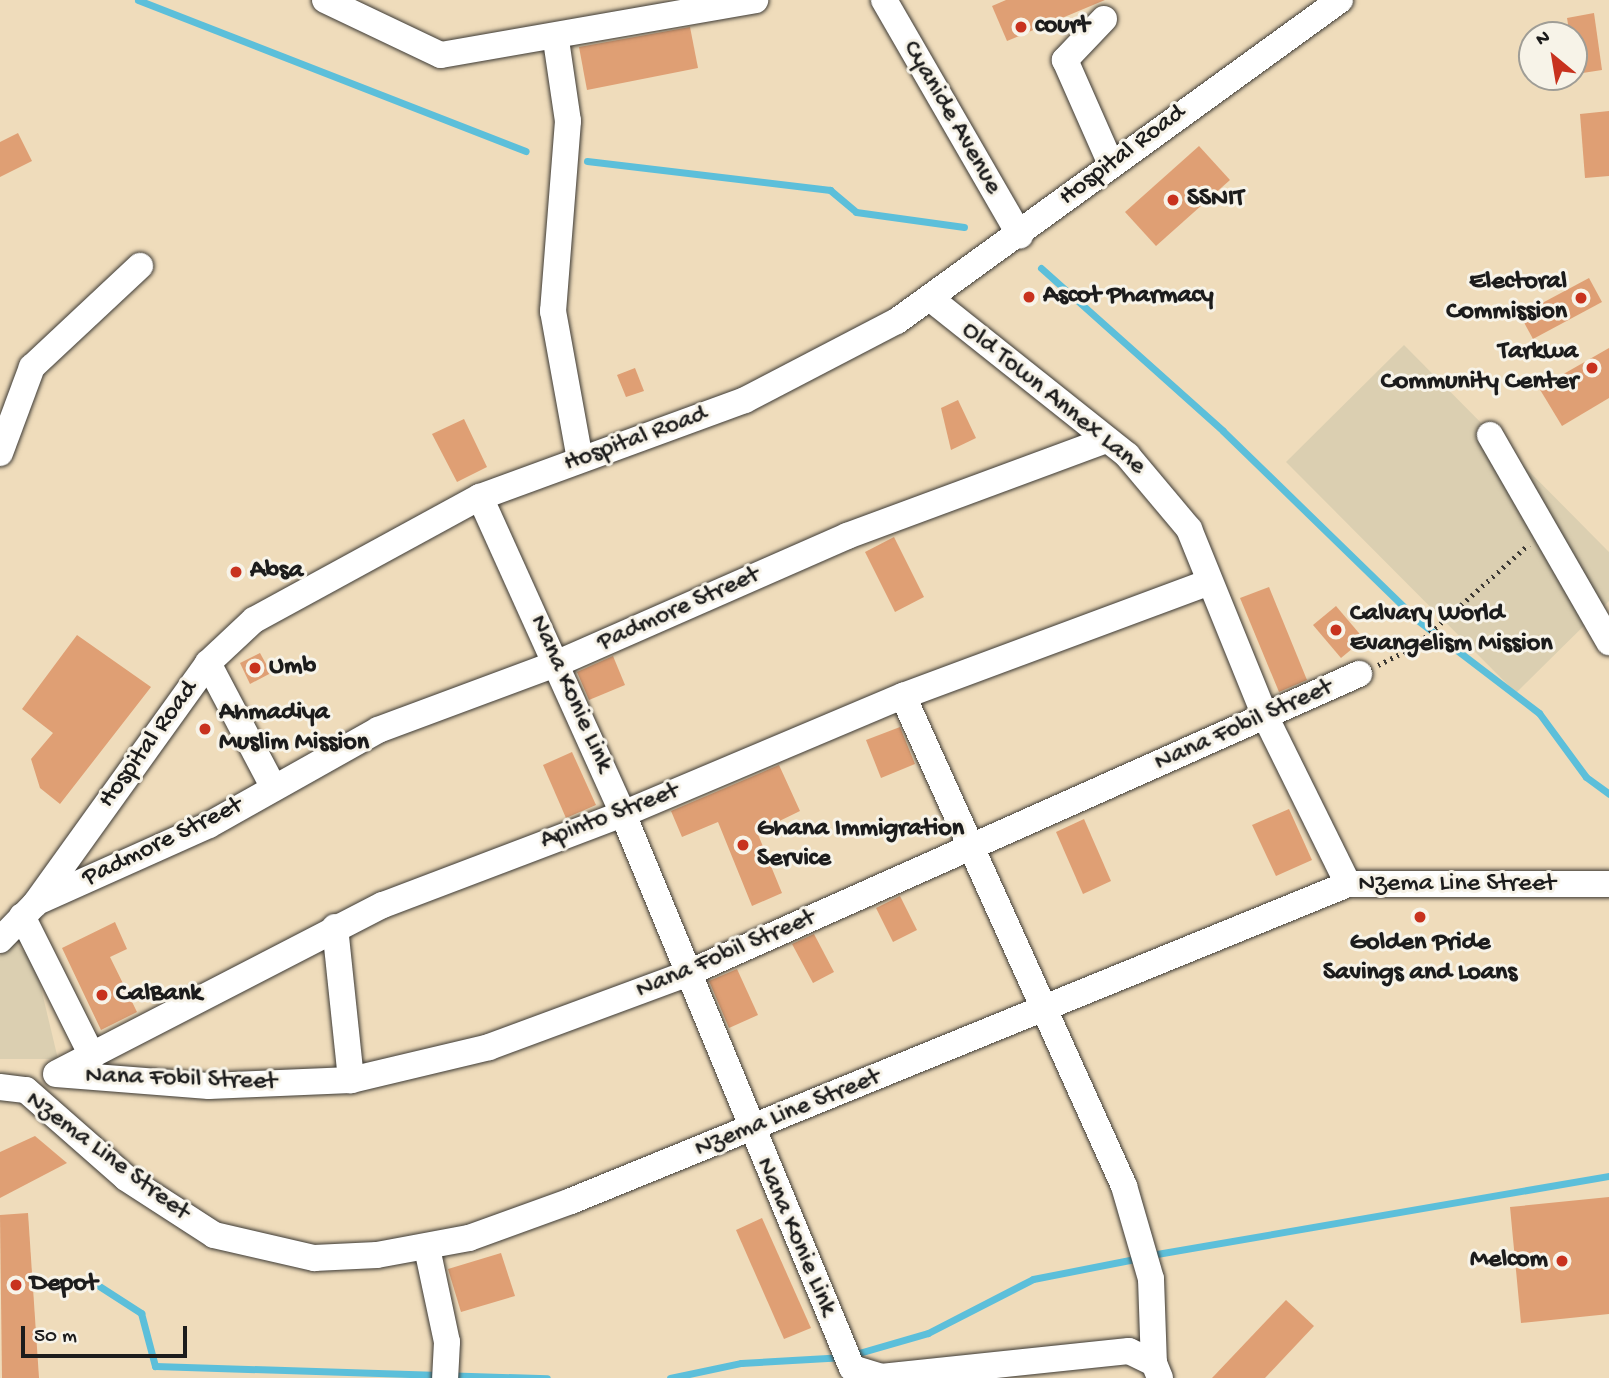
<!DOCTYPE html>
<html>
<head>
<meta charset="utf-8">
<style>
  body { margin:0 }
  #map { position:relative; width:1609px; height:1378px; overflow:hidden; background:#efdcbb; font-family:"Gochi Hand",sans-serif }
  div>[style] { position:absolute }
  .built>* { inset:0; background:#dbcfb1 }
  .stream>* { height:7px; margin:-3.5px; padding:0 3.5px; transform-origin:3.5px; border-radius:3.5px; background:#5cbfda }
  .building>* { inset:0; background:#df9f74 }
  .path>* { height:4.5px; margin-top:-2.25px; transform-origin:0; background:repeating-linear-gradient(90deg,#3c3934 0 2px,transparent 0 7px) }
  .roads { filter:drop-shadow(0 0 2px #3c3934) drop-shadow(0 0 2px #3c3934) }
  .minor>* { height:26px; margin:-13px; padding:0 13px; transform-origin:13px; border-radius:13px; background:#fff }
  .dots>* { width:19px; height:19px; translate:-50% -50%; box-sizing:border-box; border:4px solid #f7f3e8; border-radius:50% }
  span { translate:-50% -50%; white-space:nowrap; text-align:center; line-height:1.15; -webkit-text-stroke:6px #f7f3e8; paint-order:stroke }
  .poi-label { font-size:26px; color:#1c1c1c; font-weight:700 }
  .left { translate:0 -50%; text-align:left }
  .right { translate:-100% -50%; text-align:right }
  .street-label { font-size:26px; color:#1c1c1c }
  .north { position:absolute; left:1518px; top:21px; width:70px; height:70px; box-sizing:border-box; background:#f7f3e8; border:2px solid #9f9d96; border-radius:50%; rotate:330deg; font-size:19px; font-weight:700; line-height:28px; text-align:center; color:#1c1c1c }
  .north::after { content:''; display:block; margin:auto; width:24px; height:32px; background:#c8321e; clip-path:polygon(50% 0,100% 100%,50% 72%,0 100%) }
  .scale { position:absolute; left:21px; top:1326px; width:166px; height:32px; box-sizing:border-box; border:4px solid #1c1c1c; border-top:0; padding-left:9px; font-size:21px; line-height:24px; white-space:nowrap; color:#1c1c1c; -webkit-text-stroke:5px #f7f3e8; paint-order:stroke }
</style>
</head>
<body>
<div id="map">
  <div class="built">
    <div style="clip-path:polygon(1404px 345px,1609px 552px,1609px 601px,1516px 693px,1286px 462px)"></div>
    <div style="clip-path:polygon(13px 941px,35px 963px,58px 1059px,0 1059px,0 956px)"></div>
  </div>
  <div class="stream">
    <div style="left:138px;top:0;width:416px;rotate:21.3deg"></div>
    <div style="left:587px;top:161px;width:245px;rotate:6.8deg"></div>
    <div style="left:830px;top:190px;width:34px;rotate:40deg"></div>
    <div style="left:856px;top:212px;width:109px;rotate:7.9deg"></div>
    <div style="left:1041px;top:268px;width:244px;rotate:41.8deg"></div>
    <div style="left:1223px;top:431px;width:269px;rotate:44.2deg"></div>
    <div style="left:1416px;top:619px;width:155px;rotate:37.4deg"></div>
    <div style="left:1539px;top:713px;width:79px;rotate:53.7deg"></div>
    <div style="left:1586px;top:777px;width:29px;rotate:36deg"></div>
    <div style="left:1151px;top:1255px;width:465px;rotate:-9.8deg"></div>
    <div style="left:96px;top:1284px;width:54px;rotate:32.8deg"></div>
    <div style="left:141px;top:1313px;width:55px;rotate:75.2deg"></div>
    <div style="left:155px;top:1366px;width:392px;rotate:1.8deg"></div>
    <div style="left:670px;top:1378px;width:73px;rotate:-11.9deg"></div>
    <div style="left:741px;top:1363px;width:104px;rotate:-3.3deg"></div>
    <div style="left:845px;top:1357px;width:86px;rotate:-16.1deg"></div>
    <div style="left:928px;top:1333px;width:118px;rotate:-27.2deg"></div>
    <div style="left:1033px;top:1279px;width:109px;rotate:-11.1deg"></div>
  </div>
  <div class="building">
    <div style="clip-path:polygon(1006px 0,1105px 0,1007px 41px,992px 6px)"></div>
    <div style="clip-path:polygon(1594px 13px,1602px 70px,1576px 74px,1567px 18px)"></div>
    <div style="clip-path:polygon(690px 27px,698px 68px,587px 90px,579px 47px)"></div>
    <div style="clip-path:polygon(1609px 111px,1609px 176px,1585px 178px,1580px 114px)"></div>
    <div style="clip-path:polygon(18px 133px,32px 161px,0 177px,0 142px)"></div>
    <div style="clip-path:polygon(1199px 146px,1230px 180px,1156px 246px,1125px 212px)"></div>
    <div style="clip-path:polygon(1589px 278px,1602px 302px,1533px 339px,1520px 315px)"></div>
    <div style="clip-path:polygon(1609px 348px,1609px 398px,1562px 426px,1539px 388px)"></div>
    <div style="clip-path:polygon(635px 368px,644px 391px,626px 397px,617px 375px)"></div>
    <div style="clip-path:polygon(958px 400px,976px 438px,951px 450px,941px 408px)"></div>
    <div style="clip-path:polygon(464px 419px,487px 467px,457px 482px,432px 434px)"></div>
    <div style="clip-path:polygon(894px 537px,924px 597px,895px 612px,865px 552px)"></div>
    <div style="clip-path:polygon(1269px 587px,1307px 680px,1279px 692px,1240px 598px)"></div>
    <div style="clip-path:polygon(1336px 606px,1364px 639px,1341px 658px,1313px 625px)"></div>
    <div style="clip-path:polygon(77px 635px,151px 687px,60px 804px,40px 788px,31px 759px,53px 733px,22px 709px)"></div>
    <div style="clip-path:polygon(260px 653px,271px 673px,250px 684px,240px 663px)"></div>
    <div style="clip-path:polygon(613px 656px,625px 685px,589px 700px,577px 672px)"></div>
    <div style="clip-path:polygon(900px 727px,915px 764px,881px 778px,866px 740px)"></div>
    <div style="clip-path:polygon(572px 752px,596px 805px,566px 818px,543px 765px)"></div>
    <div style="clip-path:polygon(779px 765px,800px 811px,757px 832px,782px 893px,752px 906px,718px 822px,682px 837px,671px 811px)"></div>
    <div style="clip-path:polygon(1289px 809px,1312px 860px,1276px 876px,1252px 825px)"></div>
    <div style="clip-path:polygon(1084px 819px,1111px 881px,1083px 894px,1056px 832px)"></div>
    <div style="clip-path:polygon(900px 896px,917px 930px,893px 942px,876px 908px)"></div>
    <div style="clip-path:polygon(115px 922px,127px 949px,110px 957px,137px 1012px,101px 1030px,62px 948px)"></div>
    <div style="clip-path:polygon(814px 934px,834px 972px,813px 983px,792px 944px)"></div>
    <div style="clip-path:polygon(737px 969px,758px 1015px,729px 1028px,709px 981px)"></div>
    <div style="clip-path:polygon(35px 1136px,67px 1163px,0 1198px,0 1152px)"></div>
    <div style="clip-path:polygon(1609px 1197px,1609px 1314px,1521px 1323px,1510px 1207px)"></div>
    <div style="clip-path:polygon(28px 1213px,39px 1378px,2px 1378px,0 1215px)"></div>
    <div style="clip-path:polygon(762px 1218px,811px 1328px,784px 1339px,736px 1230px)"></div>
    <div style="clip-path:polygon(501px 1253px,515px 1296px,461px 1312px,448px 1269px)"></div>
    <div style="clip-path:polygon(1286px 1300px,1314px 1326px,1265px 1378px,1212px 1378px)"></div>
  </div>
  <div class="path">
    <div style="left:1378px;top:665px;width:40px;rotate:-26.6deg"></div>
    <div style="left:1414px;top:647px;width:154px;rotate:-41.8deg"></div>
  </div>
  <div class="roads">
    <div class="minor">
      <div style="left:325px;top:0;width:128px;rotate:25.4deg"></div>
      <div style="left:441px;top:55px;width:319px;rotate:-9.9deg"></div>
      <div style="left:884px;top:0;width:272px;rotate:60deg"></div>
      <div style="left:1104px;top:19px;width:57px;rotate:133.6deg"></div>
      <div style="left:1065px;top:60px;width:111px;rotate:66.2deg"></div>
      <div style="left:556px;top:40px;width:82px;rotate:81.6deg"></div>
      <div style="left:568px;top:121px;width:191px;rotate:94.5deg"></div>
      <div style="left:553px;top:311px;width:151px;rotate:79.7deg"></div>
      <div style="left:931px;top:299px;width:251px;rotate:38.5deg"></div>
      <div style="left:1127px;top:455px;width:97px;rotate:50deg"></div>
      <div style="left:1189px;top:529px;width:202px;rotate:67.9deg"></div>
      <div style="left:1265px;top:716px;width:187px;rotate:63.7deg"></div>
      <div style="left:1490px;top:435px;width:239px;rotate:60.1deg"></div>
      <div style="left:0;top:453px;width:92px;rotate:-69.6deg"></div>
      <div style="left:32px;top:367px;width:148px;rotate:-43.1deg"></div>
      <div style="left:480px;top:497px;width:348px;rotate:65.7deg"></div>
      <div style="left:623px;top:814px;width:599px;rotate:67.54deg"></div>
      <div style="left:852px;top:1368px;width:30px;rotate:17deg"></div>
      <div style="left:881px;top:1377px;width:249px;rotate:-6deg"></div>
      <div style="left:1129px;top:1351px;width:28px;rotate:26deg"></div>
      <div style="left:1154px;top:1363px;width:16px;rotate:68deg"></div>
      <div style="left:208px;top:663px;width:141px;rotate:62.2deg"></div>
      <div style="left:903px;top:696px;width:538px;rotate:65.72deg"></div>
      <div style="left:1124px;top:1186px;width:97px;rotate:73.8deg"></div>
      <div style="left:1151px;top:1279px;width:84px;rotate:88deg"></div>
      <div style="left:37px;top:902px;width:188px;rotate:-24.1deg"></div>
      <div style="left:209px;top:825px;width:194px;rotate:-29.3deg"></div>
      <div style="left:378px;top:730px;width:192px;rotate:-20.4deg"></div>
      <div style="left:558px;top:663px;width:316px;rotate:-23.7deg"></div>
      <div style="left:847px;top:536px;width:274px;rotate:-20.3deg"></div>
      <div style="left:22px;top:916px;width:157px;rotate:63.4deg"></div>
      <div style="left:335px;top:927px;width:154px;rotate:84deg"></div>
      <div style="left:0;top:940px;width:50px;rotate:-45.8deg"></div>
      <div style="left:35px;top:904px;width:297px;rotate:-54.3deg"></div>
      <div style="left:208px;top:663px;width:63px;rotate:-43.1deg"></div>
      <div style="left:254px;top:620px;width:257px;rotate:-28.6deg"></div>
      <div style="left:480px;top:497px;width:282px;rotate:-20.1deg"></div>
      <div style="left:745px;top:400px;width:171px;rotate:-27.5deg"></div>
      <div style="left:897px;top:321px;width:547px;rotate:-35.93deg"></div>
      <div style="left:57px;top:1073px;width:367px;rotate:-27.3deg"></div>
      <div style="left:383px;top:905px;width:257px;rotate:-20.8deg"></div>
      <div style="left:623px;top:814px;width:304px;rotate:-22.9deg"></div>
      <div style="left:903px;top:696px;width:327px;rotate:-20.4deg"></div>
      <div style="left:56px;top:1074px;width:153px;rotate:4.5deg"></div>
      <div style="left:209px;top:1086px;width:142px;rotate:-2.4deg"></div>
      <div style="left:351px;top:1080px;width:142px;rotate:-13.4deg"></div>
      <div style="left:489px;top:1047px;width:210px;rotate:-20.3deg"></div>
      <div style="left:686px;top:974px;width:737px;rotate:-24.03deg"></div>
      <div style="left:0;top:1087px;width:26px;rotate:7deg"></div>
      <div style="left:26px;top:1090px;width:133px;rotate:41.3deg"></div>
      <div style="left:126px;top:1178px;width:105px;rotate:32.9deg"></div>
      <div style="left:214px;top:1235px;width:103px;rotate:13deg"></div>
      <div style="left:314px;top:1258px;width:63px;rotate:-2.7deg"></div>
      <div style="left:377px;top:1255px;width:94px;rotate:-10.5deg"></div>
      <div style="left:469px;top:1238px;width:109px;rotate:-19.9deg"></div>
      <div style="left:571px;top:1201px;width:839px;rotate:-22.19deg"></div>
      <div style="left:1348px;top:884px;width:261px"></div>
      <div style="left:427px;top:1248px;width:96px;rotate:78deg"></div>
      <div style="left:447px;top:1342px;width:36px;rotate:93deg"></div>
    </div>
  </div>
  <div class="dots">
    <div style="left:1021px;top:27px;background:#c8321e"></div>
    <div style="left:1173px;top:200px;background:#c8321e"></div>
    <div style="left:1029px;top:297px;background:#c8321e"></div>
    <div style="left:1581px;top:298px;background:#c8321e"></div>
    <div style="left:1592px;top:368px;background:#c8321e"></div>
    <div style="left:236px;top:572px;background:#c8321e"></div>
    <div style="left:1336px;top:630px;background:#c8321e"></div>
    <div style="left:255px;top:668px;background:#c8321e"></div>
    <div style="left:205px;top:729px;background:#c8321e"></div>
    <div style="left:743px;top:845px;background:#c8321e"></div>
    <div style="left:1420px;top:917px;background:#c8321e"></div>
    <div style="left:102px;top:995px;background:#c8321e"></div>
    <div style="left:1562px;top:1261px;background:#c8321e"></div>
    <div style="left:16px;top:1285px;background:#c8321e"></div>
  </div>
  <div class="poi-label">
    <span class="left" style="left:1035px;top:27px">court</span>
    <span class="left" style="left:1187px;top:200px">SSNIT</span>
    <span class="right" style="left:1567px;top:298px">Electoral<br>Commission</span>
    <span class="left" style="left:1043px;top:297px">Ascot Pharmacy</span>
    <span class="right" style="left:1578px;top:368px">Tarkwa<br>Community Center</span>
    <span class="left" style="left:250px;top:572px">Absa</span>
    <span class="left" style="left:1350px;top:630px">Calvary World<br>Evangelism Mission</span>
    <span class="left" style="left:269px;top:668px">Umb</span>
    <span class="left" style="left:219px;top:729px">Ahmadiya<br>Muslim Mission</span>
    <span class="left" style="left:757px;top:845px">Ghana Immigration<br>Service</span>
    <span style="left:1420px;top:959px">Golden Pride<br>Savings and Loans</span>
    <span class="left" style="left:116px;top:995px">CalBank</span>
    <span class="right" style="left:1548px;top:1261px">Melcom</span>
    <span class="left" style="left:30px;top:1285px">Depot</span>
  </div>
  <div class="street-label">
    <span style="left:951px;top:118px;rotate:60deg">Cyanide Avenue</span>
    <span style="left:1123px;top:156px;rotate:-37deg">Hospital Road</span>
    <span style="left:1053px;top:399px;rotate:39deg">Old Town Annex Lane</span>
    <span style="left:636px;top:440px;rotate:-20deg">Hospital Road</span>
    <span style="left:679px;top:610px;rotate:-24deg">Padmore Street</span>
    <span style="left:570px;top:694px;rotate:66deg">Nana Konie Link</span>
    <span style="left:1244px;top:726px;rotate:-24deg">Nana Fobil Street</span>
    <span style="left:149px;top:745px;rotate:-54deg">Hospital Road</span>
    <span style="left:610px;top:817px;rotate:-21deg">Apinto Street</span>
    <span style="left:163px;top:843px;rotate:-26deg">Padmore Street</span>
    <span style="left:1457px;top:885px">Nzema Line Street</span>
    <span style="left:726px;top:955px;rotate:-23deg">Nana Fobil Street</span>
    <span style="left:181px;top:1080px;rotate:2deg">Nana Fobil Street</span>
    <span style="left:788px;top:1114px;rotate:-22deg">Nzema Line Street</span>
    <span style="left:107px;top:1157px;rotate:37deg">Nzema Line Street</span>
    <span style="left:795px;top:1237px;rotate:67deg">Nana Konie Link</span>
  </div>
  <div class="north">N</div>
  <div class="scale">50 m</div>
</div>
</body>
</html>
